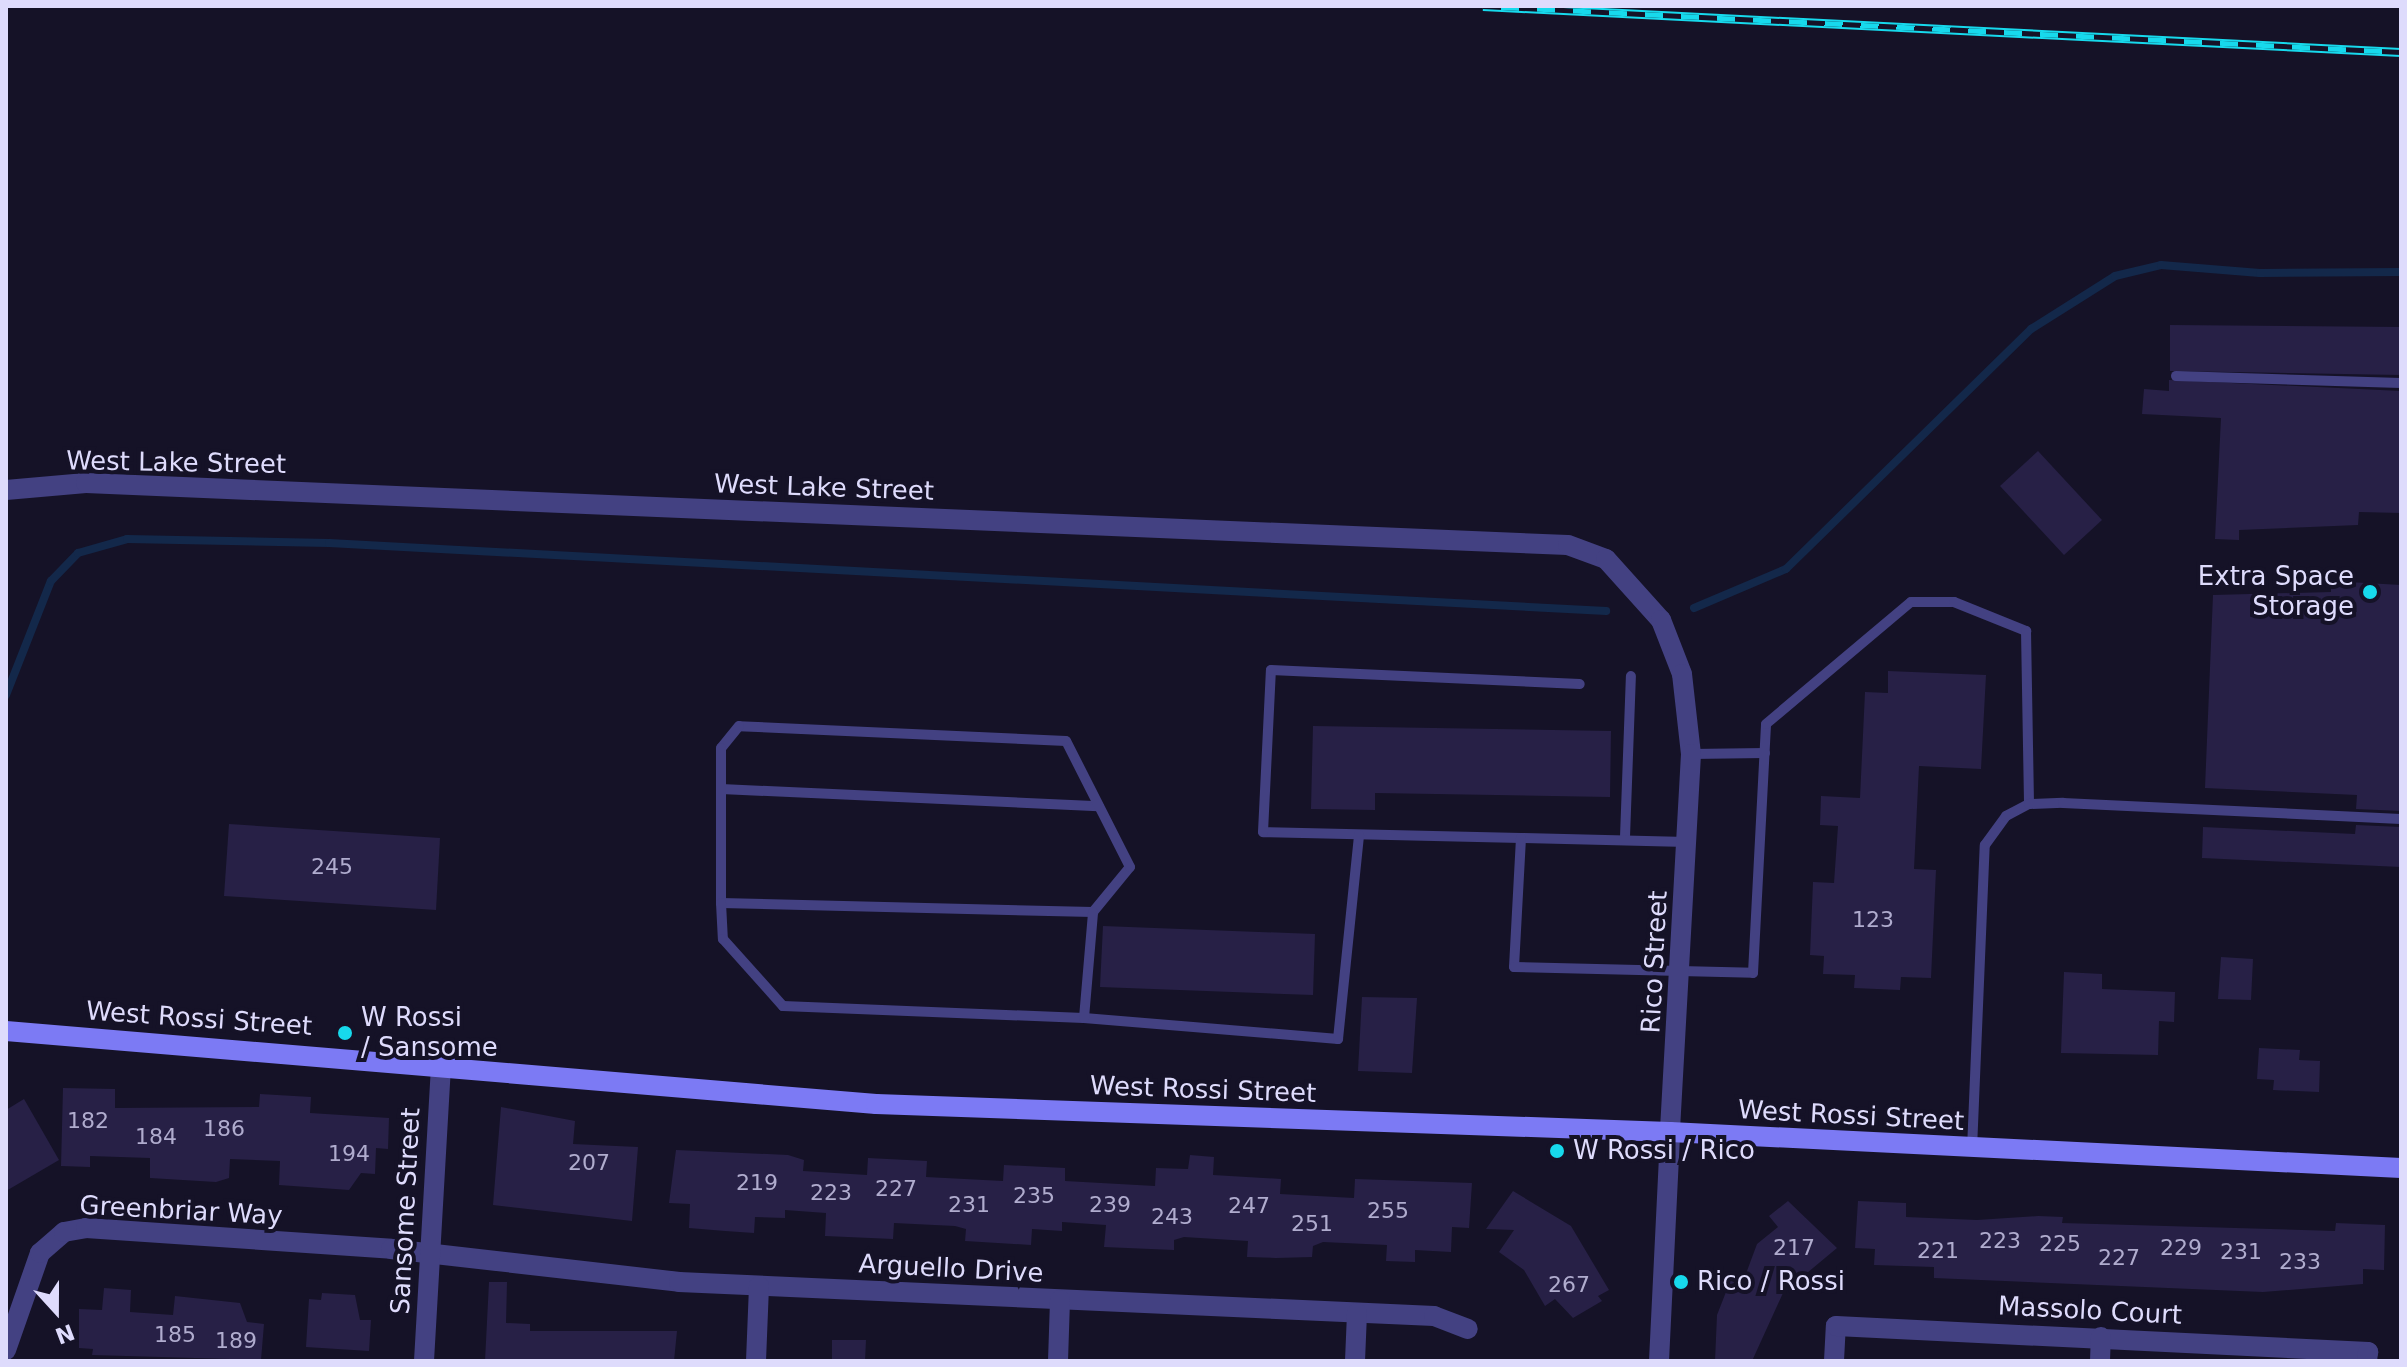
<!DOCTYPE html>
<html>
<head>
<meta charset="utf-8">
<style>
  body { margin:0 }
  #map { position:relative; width:2407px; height:1367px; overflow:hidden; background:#151227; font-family:"DejaVu Sans",sans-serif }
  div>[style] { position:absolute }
  .stream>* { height:8px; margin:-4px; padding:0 4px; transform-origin:4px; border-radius:4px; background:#13284a }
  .building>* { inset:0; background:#272046 }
  .service>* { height:10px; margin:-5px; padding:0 5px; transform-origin:5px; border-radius:5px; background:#434182 }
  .minor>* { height:20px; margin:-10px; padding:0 10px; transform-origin:10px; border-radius:10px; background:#434182 }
  .tertiary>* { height:20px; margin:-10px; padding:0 10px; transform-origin:10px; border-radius:10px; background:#434182 }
  .secondary>* { height:20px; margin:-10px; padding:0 10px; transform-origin:10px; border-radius:10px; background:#7c7af4 }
  .rail>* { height:9px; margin-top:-4.5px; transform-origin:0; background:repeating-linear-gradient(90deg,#151227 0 18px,#17d9ec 0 36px); box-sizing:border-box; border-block:2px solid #17d9ec }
  .dots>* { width:22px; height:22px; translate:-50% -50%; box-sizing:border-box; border:4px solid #151227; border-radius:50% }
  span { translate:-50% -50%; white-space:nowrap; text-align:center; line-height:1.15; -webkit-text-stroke:8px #151227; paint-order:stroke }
  .number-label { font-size:22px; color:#b0acce }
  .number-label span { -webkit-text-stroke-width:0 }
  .street-label { font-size:26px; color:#dedbfc }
  .poi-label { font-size:26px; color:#dedbfc }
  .right { translate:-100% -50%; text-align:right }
  .left { translate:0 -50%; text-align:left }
  .frame { position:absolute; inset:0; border:8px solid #dedbfc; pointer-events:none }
  .north { position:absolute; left:16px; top:1271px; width:80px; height:80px; -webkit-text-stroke:6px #151227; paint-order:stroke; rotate:159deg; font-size:22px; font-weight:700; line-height:32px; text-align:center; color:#dedbfc }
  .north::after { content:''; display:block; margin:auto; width:28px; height:36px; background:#dedbfc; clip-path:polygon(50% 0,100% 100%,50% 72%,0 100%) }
</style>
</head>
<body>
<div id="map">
  <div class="stream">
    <div style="left:1694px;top:608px;width:100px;rotate:-23deg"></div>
    <div style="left:1786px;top:569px;width:343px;rotate:-44.4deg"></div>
    <div style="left:2031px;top:329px;width:99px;rotate:-32.2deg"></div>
    <div style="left:2115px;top:276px;width:47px;rotate:-13.4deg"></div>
    <div style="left:2161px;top:265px;width:99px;rotate:4.6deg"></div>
    <div style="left:2260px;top:273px;width:141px;rotate:-0.4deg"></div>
    <div style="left:6px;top:695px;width:123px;rotate:-68.5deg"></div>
    <div style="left:51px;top:581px;width:39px;rotate:-46deg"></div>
    <div style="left:78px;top:553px;width:51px;rotate:-15.9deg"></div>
    <div style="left:127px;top:539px;width:202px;rotate:1.1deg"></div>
    <div style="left:329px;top:543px;width:1279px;rotate:3.05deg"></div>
  </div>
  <div class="building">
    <div style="clip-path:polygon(2170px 325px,2401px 327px,2401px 375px,2170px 371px)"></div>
    <div style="clip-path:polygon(2169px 380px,2401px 391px,2401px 513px,2359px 512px,2358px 525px,2239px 530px,2239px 540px,2215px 539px,2221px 418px,2142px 414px,2144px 389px,2169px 391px)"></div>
    <div style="clip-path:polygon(2038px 451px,2102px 520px,2064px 555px,2000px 486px)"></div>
    <div style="clip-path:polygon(2331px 581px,2401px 585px,2401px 811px,2356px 809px,2357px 795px,2205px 788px,2213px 595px,2331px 592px)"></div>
    <div style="clip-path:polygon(1888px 671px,1986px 675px,1981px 769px,1919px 766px,1914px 869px,1936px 870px,1931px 978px,1901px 977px,1900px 990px,1854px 988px,1855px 975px,1823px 974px,1824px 956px,1810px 955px,1813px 882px,1834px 883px,1838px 826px,1820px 825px,1821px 796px,1860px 798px,1865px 692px,1888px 693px)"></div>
    <div style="clip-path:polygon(1313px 726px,1611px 731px,1610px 797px,1375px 793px,1375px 810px,1311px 809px)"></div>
    <div style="clip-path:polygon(229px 824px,440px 838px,436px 910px,224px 896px)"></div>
    <div style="clip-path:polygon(2356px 825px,2401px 827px,2401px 867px,2202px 858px,2203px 827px,2355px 834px)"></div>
    <div style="clip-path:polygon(1103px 926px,1315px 934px,1313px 995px,1100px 987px)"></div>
    <div style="clip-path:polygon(2221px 957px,2253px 959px,2251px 1000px,2218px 999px)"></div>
    <div style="clip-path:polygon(2064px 972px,2102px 974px,2102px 989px,2175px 992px,2174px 1022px,2159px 1021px,2158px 1055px,2061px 1053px)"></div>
    <div style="clip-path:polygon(1362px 997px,1417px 998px,1412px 1073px,1358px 1071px)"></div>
    <div style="clip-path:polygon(2259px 1048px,2300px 1050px,2299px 1060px,2320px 1061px,2319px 1092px,2273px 1090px,2274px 1080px,2257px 1079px)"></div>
    <div style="clip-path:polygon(63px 1088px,115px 1089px,115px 1108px,259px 1107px,260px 1094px,311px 1097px,310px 1113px,389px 1118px,388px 1149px,376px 1148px,375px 1174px,361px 1173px,349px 1190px,279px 1185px,280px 1161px,230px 1159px,229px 1178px,216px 1182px,150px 1178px,150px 1158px,90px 1156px,90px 1167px,61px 1166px)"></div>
    <div style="clip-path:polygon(24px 1099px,59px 1160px,6px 1191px,6px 1110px)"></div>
    <div style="clip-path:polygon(501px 1107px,575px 1121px,573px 1144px,638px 1147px,632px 1221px,493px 1205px)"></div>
    <div style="clip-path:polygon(676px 1150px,788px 1155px,804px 1160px,803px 1171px,867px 1175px,868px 1158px,927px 1161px,926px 1177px,1003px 1181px,1004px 1165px,1065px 1168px,1065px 1181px,1155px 1186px,1156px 1168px,1188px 1169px,1190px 1155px,1214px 1157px,1213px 1175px,1281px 1179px,1280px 1194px,1354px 1198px,1355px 1179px,1472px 1183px,1469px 1228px,1452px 1227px,1451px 1252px,1415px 1250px,1415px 1262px,1386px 1261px,1387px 1245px,1323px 1242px,1313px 1246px,1312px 1257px,1276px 1258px,1247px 1257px,1248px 1241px,1184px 1237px,1174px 1240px,1174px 1250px,1104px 1247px,1106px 1225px,1062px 1222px,1062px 1231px,1032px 1229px,1031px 1245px,965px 1241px,966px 1229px,955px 1226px,894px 1223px,893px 1239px,825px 1236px,826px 1213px,785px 1210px,785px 1218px,755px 1217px,754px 1233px,725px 1231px,689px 1228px,690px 1204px,669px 1203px)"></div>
    <div style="clip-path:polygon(1513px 1191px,1571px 1226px,1609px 1290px,1598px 1296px,1602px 1301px,1573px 1318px,1555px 1299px,1545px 1306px,1524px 1270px,1499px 1252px,1514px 1230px,1486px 1229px)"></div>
    <div style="clip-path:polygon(1788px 1201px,1837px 1248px,1783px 1293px,1752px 1361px,1715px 1361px,1717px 1315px,1733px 1274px,1744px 1279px,1757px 1244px,1778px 1227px,1769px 1216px)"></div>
    <div style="clip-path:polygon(1858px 1201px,1906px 1203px,1906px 1217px,1977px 1220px,2038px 1216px,2063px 1217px,2062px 1223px,2335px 1231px,2336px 1223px,2385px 1225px,2384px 1270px,2363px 1269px,2363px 1284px,2263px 1292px,1934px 1278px,1934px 1267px,1874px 1265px,1875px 1249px,1855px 1248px)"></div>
    <div style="clip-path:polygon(489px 1282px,507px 1282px,506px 1323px,530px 1324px,530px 1331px,677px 1331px,674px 1361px,485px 1361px)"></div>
    <div style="clip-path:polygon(104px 1288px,131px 1290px,130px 1312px,173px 1315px,175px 1296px,240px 1303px,247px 1322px,264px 1324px,261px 1360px,92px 1355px,93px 1349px,79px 1348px,79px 1309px,102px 1310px)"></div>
    <div style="clip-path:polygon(322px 1293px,355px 1295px,360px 1320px,371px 1320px,369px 1351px,306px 1347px,309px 1299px,321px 1300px)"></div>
    <div style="clip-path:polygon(832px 1340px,866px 1340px,865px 1361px,832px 1361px)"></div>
  </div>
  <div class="service">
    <div style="left:2176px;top:376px;width:225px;rotate:1.8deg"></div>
    <div style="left:1691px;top:754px;width:74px;rotate:-0.8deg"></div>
    <div style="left:721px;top:789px;width:378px;rotate:2.6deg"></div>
    <div style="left:1625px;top:837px;width:161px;rotate:-87.9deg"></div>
    <div style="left:1521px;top:838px;width:258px;rotate:-178.7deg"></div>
    <div style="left:1263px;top:832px;width:162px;rotate:-87.2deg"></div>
    <div style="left:1271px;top:670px;width:309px;rotate:2.6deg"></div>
    <div style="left:1687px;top:842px;width:166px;rotate:-178.6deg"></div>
    <div style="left:1521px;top:838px;width:129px;rotate:93.1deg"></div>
    <div style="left:1514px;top:967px;width:239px;rotate:1.4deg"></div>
    <div style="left:1753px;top:973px;width:249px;rotate:-87deg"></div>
    <div style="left:1766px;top:724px;width:189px;rotate:-40.1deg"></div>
    <div style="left:1911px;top:602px;width:43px"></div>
    <div style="left:1954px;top:602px;width:78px;rotate:21.9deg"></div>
    <div style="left:2026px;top:631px;width:173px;rotate:89deg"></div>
    <div style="left:721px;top:903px;width:372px;rotate:1.4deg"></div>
    <div style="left:1093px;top:912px;width:58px;rotate:-50.6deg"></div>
    <div style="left:1130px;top:867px;width:141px;rotate:-116.9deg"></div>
    <div style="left:1066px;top:741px;width:327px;rotate:-177.4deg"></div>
    <div style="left:739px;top:726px;width:28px;rotate:129deg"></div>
    <div style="left:721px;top:748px;width:155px;rotate:90deg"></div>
    <div style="left:721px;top:903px;width:36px;rotate:87deg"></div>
    <div style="left:723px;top:939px;width:90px;rotate:48.2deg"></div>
    <div style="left:783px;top:1006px;width:301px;rotate:2.3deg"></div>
    <div style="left:1084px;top:1018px;width:255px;rotate:4.7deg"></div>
    <div style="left:1338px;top:1039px;width:205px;rotate:-84.1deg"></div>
    <div style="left:1084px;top:1018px;width:106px;rotate:-85.1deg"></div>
    <div style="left:1972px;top:1149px;width:304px;rotate:-87.6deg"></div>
    <div style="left:1985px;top:845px;width:36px;rotate:-54deg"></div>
    <div style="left:2006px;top:816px;width:26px;rotate:-28deg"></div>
    <div style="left:2029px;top:804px;width:34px;rotate:-2deg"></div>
    <div style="left:2063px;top:803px;width:338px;rotate:2.7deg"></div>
  </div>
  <div class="minor">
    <div style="left:6px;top:490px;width:80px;rotate:-5deg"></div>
    <div style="left:86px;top:483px;width:1483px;rotate:2.4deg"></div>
    <div style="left:1568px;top:545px;width:40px;rotate:20.2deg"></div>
    <div style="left:1606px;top:559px;width:82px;rotate:48deg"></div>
    <div style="left:1661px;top:620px;width:58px;rotate:68.7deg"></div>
    <div style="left:1682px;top:674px;width:81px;rotate:83.6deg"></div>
    <div style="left:1691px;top:754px;width:379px;rotate:93.2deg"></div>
    <div style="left:6px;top:1350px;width:103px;rotate:-70.7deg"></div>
    <div style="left:40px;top:1253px;width:32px;rotate:-41deg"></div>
    <div style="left:64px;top:1232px;width:22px;rotate:-10deg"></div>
    <div style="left:86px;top:1228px;width:306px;rotate:3.9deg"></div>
    <div style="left:391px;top:1249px;width:290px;rotate:6.5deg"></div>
    <div style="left:679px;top:1282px;width:756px;rotate:2.58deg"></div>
    <div style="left:1434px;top:1316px;width:36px;rotate:21deg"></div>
    <div style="left:424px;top:1361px;width:298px;rotate:-86.7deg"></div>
    <div style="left:756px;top:1361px;width:75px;rotate:-87.7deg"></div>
    <div style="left:1058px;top:1361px;width:61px;rotate:-88.1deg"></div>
    <div style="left:1355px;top:1361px;width:48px;rotate:-87.6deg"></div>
    <div style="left:1834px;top:1361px;width:35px;rotate:-87deg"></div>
    <div style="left:1836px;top:1326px;width:533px;rotate:2.8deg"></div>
    <div style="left:2368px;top:1352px;width:9px;rotate:96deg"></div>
    <div style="left:2100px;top:1361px;width:24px;rotate:-88deg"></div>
  </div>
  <div class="tertiary">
    <div style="left:1659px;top:1361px;width:229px;rotate:-87.2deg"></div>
  </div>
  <div class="secondary">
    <div style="left:6px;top:1031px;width:873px;rotate:4.8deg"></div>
    <div style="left:876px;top:1104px;width:794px;rotate:2.02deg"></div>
    <div style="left:1670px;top:1132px;width:732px;rotate:2.82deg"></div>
  </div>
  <div class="rail">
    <div style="left:1483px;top:6px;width:919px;rotate:2.87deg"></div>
  </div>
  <div class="dots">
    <div style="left:2370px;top:592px;background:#17d9ec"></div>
    <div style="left:345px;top:1033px;background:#17d9ec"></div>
    <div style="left:1557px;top:1151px;background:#17d9ec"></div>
    <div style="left:1681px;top:1282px;background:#17d9ec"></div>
  </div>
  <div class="number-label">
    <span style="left:332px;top:867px">245</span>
    <span style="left:1873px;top:920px">123</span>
    <span style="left:88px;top:1121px">182</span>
    <span style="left:224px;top:1129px">186</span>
    <span style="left:156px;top:1137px">184</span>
    <span style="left:349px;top:1154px">194</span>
    <span style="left:589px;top:1163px">207</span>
    <span style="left:757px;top:1183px">219</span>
    <span style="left:896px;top:1189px">227</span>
    <span style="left:831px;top:1193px">223</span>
    <span style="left:1034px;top:1196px">235</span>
    <span style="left:969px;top:1205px">231</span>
    <span style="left:1110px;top:1205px">239</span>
    <span style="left:1249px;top:1206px">247</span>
    <span style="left:1388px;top:1211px">255</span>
    <span style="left:1172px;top:1217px">243</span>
    <span style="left:1312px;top:1224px">251</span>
    <span style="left:2000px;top:1241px">223</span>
    <span style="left:2060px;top:1244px">225</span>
    <span style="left:1794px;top:1248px">217</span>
    <span style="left:2181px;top:1248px">229</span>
    <span style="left:1938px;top:1251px">221</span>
    <span style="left:2241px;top:1252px">231</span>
    <span style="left:2119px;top:1258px">227</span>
    <span style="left:2300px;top:1262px">233</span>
    <span style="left:1569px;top:1285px">267</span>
    <span style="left:175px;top:1335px">185</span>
    <span style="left:236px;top:1341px">189</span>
  </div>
  <div class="street-label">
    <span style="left:176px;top:463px;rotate:1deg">West Lake Street</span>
    <span style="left:824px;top:488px;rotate:2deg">West Lake Street</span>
    <span style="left:1655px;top:962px;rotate:-87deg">Rico Street</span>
    <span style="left:199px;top:1019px;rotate:4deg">West Rossi Street</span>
    <span style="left:1203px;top:1090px;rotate:2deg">West Rossi Street</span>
    <span style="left:1851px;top:1116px;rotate:3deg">West Rossi Street</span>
    <span style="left:181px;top:1211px;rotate:3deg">Greenbriar Way</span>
    <span style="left:406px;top:1211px;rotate:-87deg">Sansome Street</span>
    <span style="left:951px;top:1269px;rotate:3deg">Arguello Drive</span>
    <span style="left:2090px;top:1311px;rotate:3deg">Massolo Court</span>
  </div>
  <div class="poi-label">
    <span class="right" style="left:2354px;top:592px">Extra Space<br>Storage</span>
    <span class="left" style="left:361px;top:1033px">W Rossi<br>/ Sansome</span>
    <span class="left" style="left:1573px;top:1151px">W Rossi / Rico</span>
    <span class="left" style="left:1697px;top:1282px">Rico / Rossi</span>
  </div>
  <div class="frame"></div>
  <div class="north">N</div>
</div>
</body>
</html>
